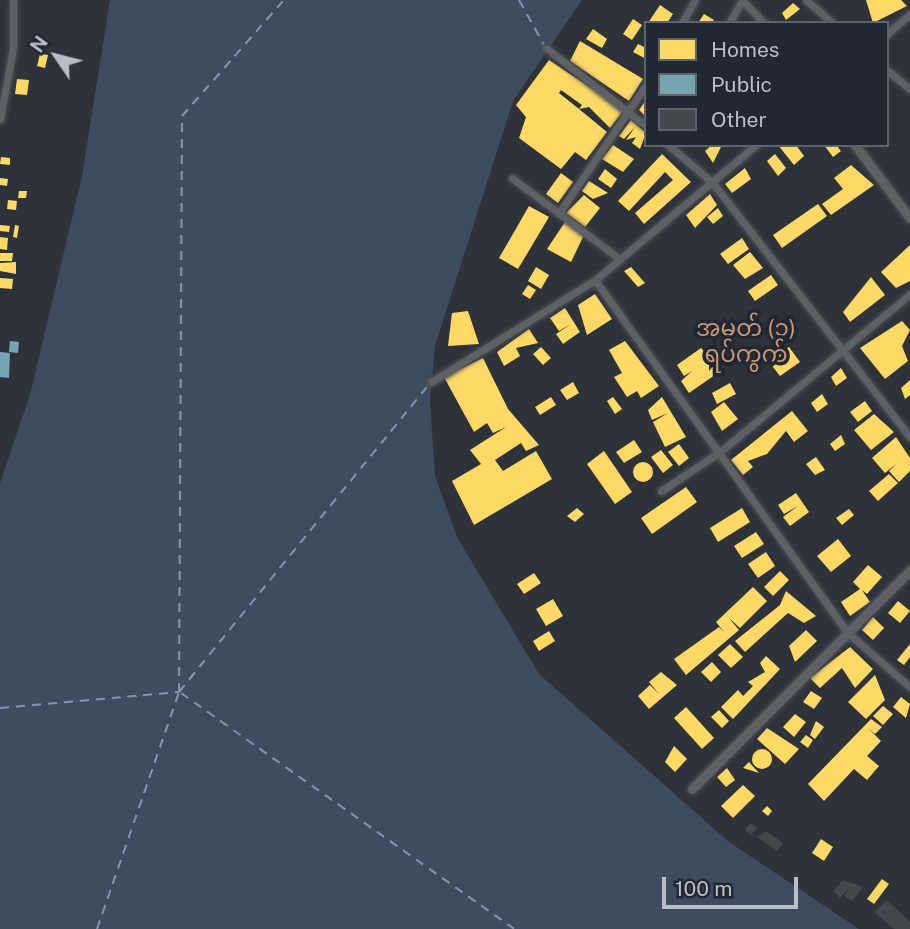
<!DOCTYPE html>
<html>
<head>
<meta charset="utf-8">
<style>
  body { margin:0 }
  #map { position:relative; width:910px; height:929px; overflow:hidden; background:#2e3239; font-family:"Public Sans","Noto Sans Myanmar",sans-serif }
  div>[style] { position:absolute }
  .water>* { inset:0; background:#3f4c60 }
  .homes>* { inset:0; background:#ffd966 }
  .round { border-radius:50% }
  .public>* { inset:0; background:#76a5af }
  .ferry>* { height:2px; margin-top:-1px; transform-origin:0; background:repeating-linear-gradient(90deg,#8495ab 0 9px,transparent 0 16px) }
  .building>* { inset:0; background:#44484d }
  .roads { filter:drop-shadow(0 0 2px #4c4e53) drop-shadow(0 0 2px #4c4e53) }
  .minor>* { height:7px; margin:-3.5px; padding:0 3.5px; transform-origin:3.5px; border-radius:3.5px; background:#5e6066 }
  .tertiary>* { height:9px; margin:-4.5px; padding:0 4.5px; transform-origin:4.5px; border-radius:4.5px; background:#5e6066 }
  span { translate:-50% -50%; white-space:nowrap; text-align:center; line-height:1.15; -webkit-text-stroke:7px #212833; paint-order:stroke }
  .quarter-label { font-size:23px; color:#c89873 }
  .legend { position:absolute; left:644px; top:21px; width:245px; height:126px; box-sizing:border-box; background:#212833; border:2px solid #5e646f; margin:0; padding:9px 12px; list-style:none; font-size:21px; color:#b9bfc8 }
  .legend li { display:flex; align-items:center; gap:14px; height:35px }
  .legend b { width:35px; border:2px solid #5e646f }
  .north { position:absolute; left:21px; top:21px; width:70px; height:70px; -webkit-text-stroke:5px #212833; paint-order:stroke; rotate:305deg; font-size:19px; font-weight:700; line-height:28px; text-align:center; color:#b9bfc8 }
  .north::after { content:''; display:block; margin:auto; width:24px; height:32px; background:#b9bfc8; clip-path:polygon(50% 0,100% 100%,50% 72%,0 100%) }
  .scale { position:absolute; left:662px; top:877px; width:136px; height:32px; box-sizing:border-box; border:4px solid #b9bfc8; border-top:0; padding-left:9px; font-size:21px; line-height:24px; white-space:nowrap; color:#b9bfc8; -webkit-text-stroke:5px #212833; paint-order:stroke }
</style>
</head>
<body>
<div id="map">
  <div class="water">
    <div style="clip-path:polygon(110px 0,582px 0,513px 101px,435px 346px,430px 401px,435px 476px,457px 537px,539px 674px,729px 842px,859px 929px,0 929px,0 483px,30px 395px,82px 176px)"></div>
  </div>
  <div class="homes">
    <div style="clip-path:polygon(866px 0,901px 0,907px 6px,873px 23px)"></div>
    <div style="clip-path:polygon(793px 3px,800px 9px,786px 20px,782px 13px)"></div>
    <div style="clip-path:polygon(660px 5px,673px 14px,667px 23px,648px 23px)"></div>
    <div style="clip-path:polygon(704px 14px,714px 20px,712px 23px,698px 23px)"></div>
    <div style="clip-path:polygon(633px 19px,642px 25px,632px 40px,623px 34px)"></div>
    <div style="clip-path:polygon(593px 29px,607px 39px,602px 48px,586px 39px)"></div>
    <div style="clip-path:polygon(580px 41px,643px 79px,629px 101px,570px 61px)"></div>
    <div style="clip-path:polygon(638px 44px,646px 48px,646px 59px,633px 52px)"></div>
    <div style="clip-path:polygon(40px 54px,48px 55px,45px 68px,37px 66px)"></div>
    <div style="clip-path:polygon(evenodd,549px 60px,624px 110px,610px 128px,589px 107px,579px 109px,607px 132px,586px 160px,575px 152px,561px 169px,519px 138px,526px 117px,516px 105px,549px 60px,561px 90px,582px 105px,579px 109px,559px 93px,561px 90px)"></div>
    <div style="clip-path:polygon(17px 79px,29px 80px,27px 95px,15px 94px)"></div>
    <div style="clip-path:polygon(646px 100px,646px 113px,644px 115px,639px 110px)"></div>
    <div style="clip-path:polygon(631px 120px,646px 133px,640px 149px,632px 143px,636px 137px,626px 140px,635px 127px,624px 139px,619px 136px)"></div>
    <div style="clip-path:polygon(613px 145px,634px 159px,623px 172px,602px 159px)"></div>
    <div style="clip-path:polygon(712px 145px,722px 145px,713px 163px,705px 151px)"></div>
    <div style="clip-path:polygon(778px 145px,796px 145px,804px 156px,794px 165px)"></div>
    <div style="clip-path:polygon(824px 145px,836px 145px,841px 151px,833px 157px)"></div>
    <div style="clip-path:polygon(662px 154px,691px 182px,644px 224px,635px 213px,673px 180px,665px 172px,629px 211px,618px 201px)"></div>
    <div style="clip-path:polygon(775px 154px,786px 168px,778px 176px,767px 161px)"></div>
    <div style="clip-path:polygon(1px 157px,10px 158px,10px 165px,0 164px)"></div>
    <div style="clip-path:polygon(851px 165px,874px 185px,831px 215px,822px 204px,843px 189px,834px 178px)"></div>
    <div style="clip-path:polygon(745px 168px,751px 179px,732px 193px,725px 184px)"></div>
    <div style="clip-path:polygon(605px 169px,617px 179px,611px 188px,598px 179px)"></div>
    <div style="clip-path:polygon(561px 173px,573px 182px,558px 203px,546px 194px)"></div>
    <div style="clip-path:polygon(0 178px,8px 179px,7px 186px,0 185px)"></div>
    <div style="clip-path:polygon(589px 181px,608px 193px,593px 199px,582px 191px)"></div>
    <div style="clip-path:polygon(19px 191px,27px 191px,26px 198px,18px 198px)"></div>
    <div style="clip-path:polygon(710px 194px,717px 205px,695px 228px,686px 215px)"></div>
    <div style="clip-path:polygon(584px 195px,600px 208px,585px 227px,566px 213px)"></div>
    <div style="clip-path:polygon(8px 200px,17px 201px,16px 210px,7px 209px)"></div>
    <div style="clip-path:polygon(818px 204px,827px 216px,782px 248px,773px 235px)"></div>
    <div style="clip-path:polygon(529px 206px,549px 217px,518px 269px,499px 258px)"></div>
    <div style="clip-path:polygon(718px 208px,723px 216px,713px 224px,707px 217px)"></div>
    <div style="clip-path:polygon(567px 219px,585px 233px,571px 262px,547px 249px)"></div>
    <div style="clip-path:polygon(0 225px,10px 226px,9px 232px,0 231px)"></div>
    <div style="clip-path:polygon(15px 225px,19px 226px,17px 238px,13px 237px)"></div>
    <div style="clip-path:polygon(0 237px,8px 238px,7px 250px,0 249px)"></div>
    <div style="clip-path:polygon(742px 238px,749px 249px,728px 264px,720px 254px)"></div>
    <div style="clip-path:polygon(910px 245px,910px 281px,896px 288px,881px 272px)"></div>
    <div style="clip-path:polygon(750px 252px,763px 268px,745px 279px,733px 265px)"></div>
    <div style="clip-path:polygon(0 253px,13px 253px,12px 261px,0 261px)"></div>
    <div style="clip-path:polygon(16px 262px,16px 274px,0 271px,0 263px)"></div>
    <div style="clip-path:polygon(536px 267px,549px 275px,541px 289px,528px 281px)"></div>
    <div style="clip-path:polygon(631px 267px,645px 283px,638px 287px,624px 271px)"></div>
    <div style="clip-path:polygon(771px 275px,778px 285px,755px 301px,748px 291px)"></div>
    <div style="clip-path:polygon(871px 277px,885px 295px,850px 322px,843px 312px)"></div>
    <div style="clip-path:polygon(0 278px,13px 279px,12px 289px,0 288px)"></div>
    <div style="clip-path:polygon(528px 285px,536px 290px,530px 299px,522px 294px)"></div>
    <div style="clip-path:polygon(595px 294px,612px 319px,587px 335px,578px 305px)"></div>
    <div style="clip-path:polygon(565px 308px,580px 332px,563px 344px,556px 334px,571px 324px,559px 331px,550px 318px)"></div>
    <div style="clip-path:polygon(468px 311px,479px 344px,448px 346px,452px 313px)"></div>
    <div style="clip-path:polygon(902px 321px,910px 330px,902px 346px,908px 361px,885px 379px,860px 348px)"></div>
    <div style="clip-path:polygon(529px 329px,538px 343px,516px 348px,520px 356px,504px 366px,497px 352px)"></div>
    <div style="clip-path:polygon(625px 341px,659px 386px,641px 398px,637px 391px,627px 397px,614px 377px,622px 373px,609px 350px)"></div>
    <div style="clip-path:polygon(541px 347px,551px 358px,543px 365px,533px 354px)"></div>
    <div style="clip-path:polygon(789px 347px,800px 362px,780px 376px,769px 362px)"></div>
    <div style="clip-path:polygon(701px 348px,722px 370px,689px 393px,681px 381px,692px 371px,684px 376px,677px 365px)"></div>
    <div style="clip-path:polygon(483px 358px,508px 409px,539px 445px,526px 451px,521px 443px,495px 460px,503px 471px,536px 451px,552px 479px,474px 525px,452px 481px,481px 464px,470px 450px,506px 427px,493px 433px,487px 423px,474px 432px,444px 377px)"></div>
    <div style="clip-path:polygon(841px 368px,847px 378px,836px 386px,831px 377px)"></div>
    <div style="clip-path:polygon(910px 380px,910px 395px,905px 399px,901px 388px)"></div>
    <div style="clip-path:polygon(573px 382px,579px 393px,567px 400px,560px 390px)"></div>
    <div style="clip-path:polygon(730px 383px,736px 394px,717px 404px,712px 393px)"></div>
    <div style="clip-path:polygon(822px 394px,828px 404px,817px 412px,811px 403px)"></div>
    <div style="clip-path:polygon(551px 397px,556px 405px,540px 415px,535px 407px)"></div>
    <div style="clip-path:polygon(613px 397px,622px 409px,615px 414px,607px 401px)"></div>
    <div style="clip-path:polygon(662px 397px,686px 437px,665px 447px,653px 422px,668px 413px,652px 420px,648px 410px)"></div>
    <div style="clip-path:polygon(865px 401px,872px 411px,858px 422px,850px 412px)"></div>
    <div style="clip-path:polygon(724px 402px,738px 419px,722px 431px,711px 412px)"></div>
    <div style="clip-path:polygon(792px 411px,808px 431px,794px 442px,786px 431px,767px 454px,748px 461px,753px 467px,743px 475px,731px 460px)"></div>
    <div style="clip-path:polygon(874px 414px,894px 432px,871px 450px,854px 430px)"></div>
    <div style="clip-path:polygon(841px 435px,845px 444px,835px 451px,830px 444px)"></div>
    <div style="clip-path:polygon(896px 437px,910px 458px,910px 471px,899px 482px,889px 471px,896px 464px,885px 473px,872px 458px)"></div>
    <div style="clip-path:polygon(634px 440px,642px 452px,624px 463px,616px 452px)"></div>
    <div style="clip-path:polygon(679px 444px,689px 458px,679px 466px,668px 452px)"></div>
    <div style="clip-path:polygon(661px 450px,673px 465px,663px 473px,651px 457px)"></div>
    <div style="clip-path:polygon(604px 451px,632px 492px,615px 504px,587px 464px)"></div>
    <div style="clip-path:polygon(816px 457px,825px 470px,815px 475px,806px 464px)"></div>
    <div class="round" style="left:633px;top:462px;width:20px;height:20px"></div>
    <div style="clip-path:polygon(889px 474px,898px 483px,878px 501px,869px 491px)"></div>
    <div style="clip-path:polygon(686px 487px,697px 502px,652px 534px,641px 518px)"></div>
    <div style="clip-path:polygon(796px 493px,809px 512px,790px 526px,783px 517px,798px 506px,784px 514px,778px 505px)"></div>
    <div style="clip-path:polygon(577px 508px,584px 514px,575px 522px,567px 516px)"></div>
    <div style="clip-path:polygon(742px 508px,750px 522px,718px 542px,710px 528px)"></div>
    <div style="clip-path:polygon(849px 509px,854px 515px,842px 525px,836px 518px)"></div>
    <div style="clip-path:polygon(756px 532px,764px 544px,742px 558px,734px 546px)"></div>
    <div style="clip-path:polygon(838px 539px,851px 556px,831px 572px,817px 556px)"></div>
    <div style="clip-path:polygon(766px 552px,775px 566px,758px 578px,748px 564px)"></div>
    <div style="clip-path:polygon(868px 565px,882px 577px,867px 594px,862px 590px,870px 602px,850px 616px,841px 602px,860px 589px,853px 582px)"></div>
    <div style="clip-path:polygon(780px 571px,789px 580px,773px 596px,764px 587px)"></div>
    <div style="clip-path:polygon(534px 573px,541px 583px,524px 594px,517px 584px)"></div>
    <div style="clip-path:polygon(753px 587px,767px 601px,740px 628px,729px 618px,739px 630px,686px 675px,674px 659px,719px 627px,724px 632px,716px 622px)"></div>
    <div style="clip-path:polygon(786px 591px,816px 616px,804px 623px,788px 613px,745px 652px,735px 641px,780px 605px)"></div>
    <div style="clip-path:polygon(553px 599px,563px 616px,546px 626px,536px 609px)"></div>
    <div style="clip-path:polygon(898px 601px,910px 611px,900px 623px,888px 613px)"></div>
    <div style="clip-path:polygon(873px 617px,884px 628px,873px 640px,862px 630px)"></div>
    <div style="clip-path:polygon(806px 630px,817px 641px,795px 662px,789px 646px)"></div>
    <div style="clip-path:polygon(549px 631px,555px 641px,539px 651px,533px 641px)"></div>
    <div style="clip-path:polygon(730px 644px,743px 657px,731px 668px,718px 655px)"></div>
    <div style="clip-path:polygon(910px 644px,910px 657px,904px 665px,897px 660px)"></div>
    <div style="clip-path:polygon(850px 647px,873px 669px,855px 688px,842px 668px,820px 688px,810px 678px)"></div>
    <div style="clip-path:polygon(766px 656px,780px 669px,733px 719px,721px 707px,738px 690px,743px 696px,753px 686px,748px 682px,765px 672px,760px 663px)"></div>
    <div style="clip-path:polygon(712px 662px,721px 672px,711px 682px,701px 672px)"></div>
    <div style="clip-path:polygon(661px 672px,677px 685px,649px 709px,638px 696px,650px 685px,659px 694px,649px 682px)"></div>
    <div style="clip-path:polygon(875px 675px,885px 700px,866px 719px,848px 702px)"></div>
    <div style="clip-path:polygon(811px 691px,822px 698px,814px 709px,803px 702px)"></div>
    <div style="clip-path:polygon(901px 697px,910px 704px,906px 718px,893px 707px)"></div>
    <div style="clip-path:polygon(883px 706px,893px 714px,883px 725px,873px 716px)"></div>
    <div style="clip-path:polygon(686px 707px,714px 738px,702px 749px,674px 718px)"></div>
    <div style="clip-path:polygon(719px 710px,729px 721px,722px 728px,711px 717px)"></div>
    <div style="clip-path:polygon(795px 714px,806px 722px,794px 737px,783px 727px)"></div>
    <div style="clip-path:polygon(871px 719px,882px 727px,875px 734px,868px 728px,881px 741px,867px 756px,879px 766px,867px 780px,854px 769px,824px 801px,808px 784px)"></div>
    <div style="clip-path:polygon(816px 721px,824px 727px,815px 739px,810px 735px)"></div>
    <div style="clip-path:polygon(767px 728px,799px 749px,785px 764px,757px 739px)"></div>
    <div style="clip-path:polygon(806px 735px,813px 740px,808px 748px,800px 742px)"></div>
    <div style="clip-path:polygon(674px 746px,687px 759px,675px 772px,665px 762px)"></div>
    <div class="round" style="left:752px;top:749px;width:20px;height:20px"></div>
    <div style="clip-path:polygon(749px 762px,759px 773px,743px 768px)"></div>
    <div style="clip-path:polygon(727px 768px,735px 780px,726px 787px,717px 777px)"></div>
    <div style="clip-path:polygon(743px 785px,755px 796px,733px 818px,721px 806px)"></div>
    <div style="clip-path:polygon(767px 806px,772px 811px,768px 816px,762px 811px)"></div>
    <div style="clip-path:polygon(821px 839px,833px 847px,824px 861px,812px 853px)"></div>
    <div style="clip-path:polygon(882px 879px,889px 884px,874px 904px,867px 899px)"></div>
  </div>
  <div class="public">
    <div style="clip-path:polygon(10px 341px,19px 342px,18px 353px,9px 352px)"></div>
    <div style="clip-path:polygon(0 352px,10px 353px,9px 378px,0 377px)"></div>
  </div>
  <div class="ferry">
    <div style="left:519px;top:0;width:51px;rotate:60.9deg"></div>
    <div style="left:181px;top:693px;width:408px;rotate:35.3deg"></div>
    <div style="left:0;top:708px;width:180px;rotate:-5.1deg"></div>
    <div style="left:179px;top:692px;width:576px;rotate:-89.7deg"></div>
    <div style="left:182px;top:116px;width:154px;rotate:-48.7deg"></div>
    <div style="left:97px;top:929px;width:251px;rotate:-70.9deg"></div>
    <div style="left:179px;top:692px;width:398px;rotate:-50.9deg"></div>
  </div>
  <div class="building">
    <div style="clip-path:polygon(750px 823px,757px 828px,751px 835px,745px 830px)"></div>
    <div style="clip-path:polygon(766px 831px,783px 843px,777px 851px,757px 837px)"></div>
    <div style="clip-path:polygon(843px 880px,863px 887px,852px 901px,844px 896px,850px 887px,840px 898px,833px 891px)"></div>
    <div style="clip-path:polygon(887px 900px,910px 922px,910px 929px,894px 929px,874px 912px)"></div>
  </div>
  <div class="roads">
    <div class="minor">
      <div style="left:742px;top:0;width:32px;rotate:46deg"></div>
      <div style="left:806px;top:0;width:35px;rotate:41deg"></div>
      <div style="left:682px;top:23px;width:26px;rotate:-61deg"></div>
      <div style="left:729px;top:23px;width:27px;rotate:-59deg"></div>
      <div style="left:887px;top:34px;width:30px;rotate:-41deg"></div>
      <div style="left:546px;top:48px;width:127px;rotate:38deg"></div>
      <div style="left:887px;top:70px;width:30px;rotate:40deg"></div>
      <div style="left:0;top:119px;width:72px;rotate:-79.6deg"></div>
      <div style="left:13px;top:48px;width:48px;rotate:-90deg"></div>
      <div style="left:668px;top:145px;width:57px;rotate:40.1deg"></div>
      <div style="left:712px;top:182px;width:323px;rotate:52.2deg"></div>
      <div style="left:512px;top:178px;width:135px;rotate:36.9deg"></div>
      <div style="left:559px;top:213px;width:155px;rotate:-55.8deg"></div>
      <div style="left:595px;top:280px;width:434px;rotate:54.4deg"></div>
      <div style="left:848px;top:633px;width:82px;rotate:41.1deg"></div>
      <div style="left:431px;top:382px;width:193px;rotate:-31.9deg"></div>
      <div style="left:595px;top:280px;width:210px;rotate:-40deg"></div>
      <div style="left:661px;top:491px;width:72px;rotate:-33.7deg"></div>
      <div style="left:721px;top:451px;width:246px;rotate:-39.7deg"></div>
    </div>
    <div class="tertiary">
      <div style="left:855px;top:145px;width:91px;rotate:53deg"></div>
      <div style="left:692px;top:789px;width:309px;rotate:-45.1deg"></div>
    </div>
  </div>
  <div class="quarter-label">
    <span style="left:746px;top:341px">အမှတ် (၁)<br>ရပ်ကွက်</span>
  </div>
  <ul class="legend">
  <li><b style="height:19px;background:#ffd966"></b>Homes</li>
  <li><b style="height:19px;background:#76a5af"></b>Public</li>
  <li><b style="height:19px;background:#44484d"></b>Other</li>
  </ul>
  <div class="north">N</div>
  <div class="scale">100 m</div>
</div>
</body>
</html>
